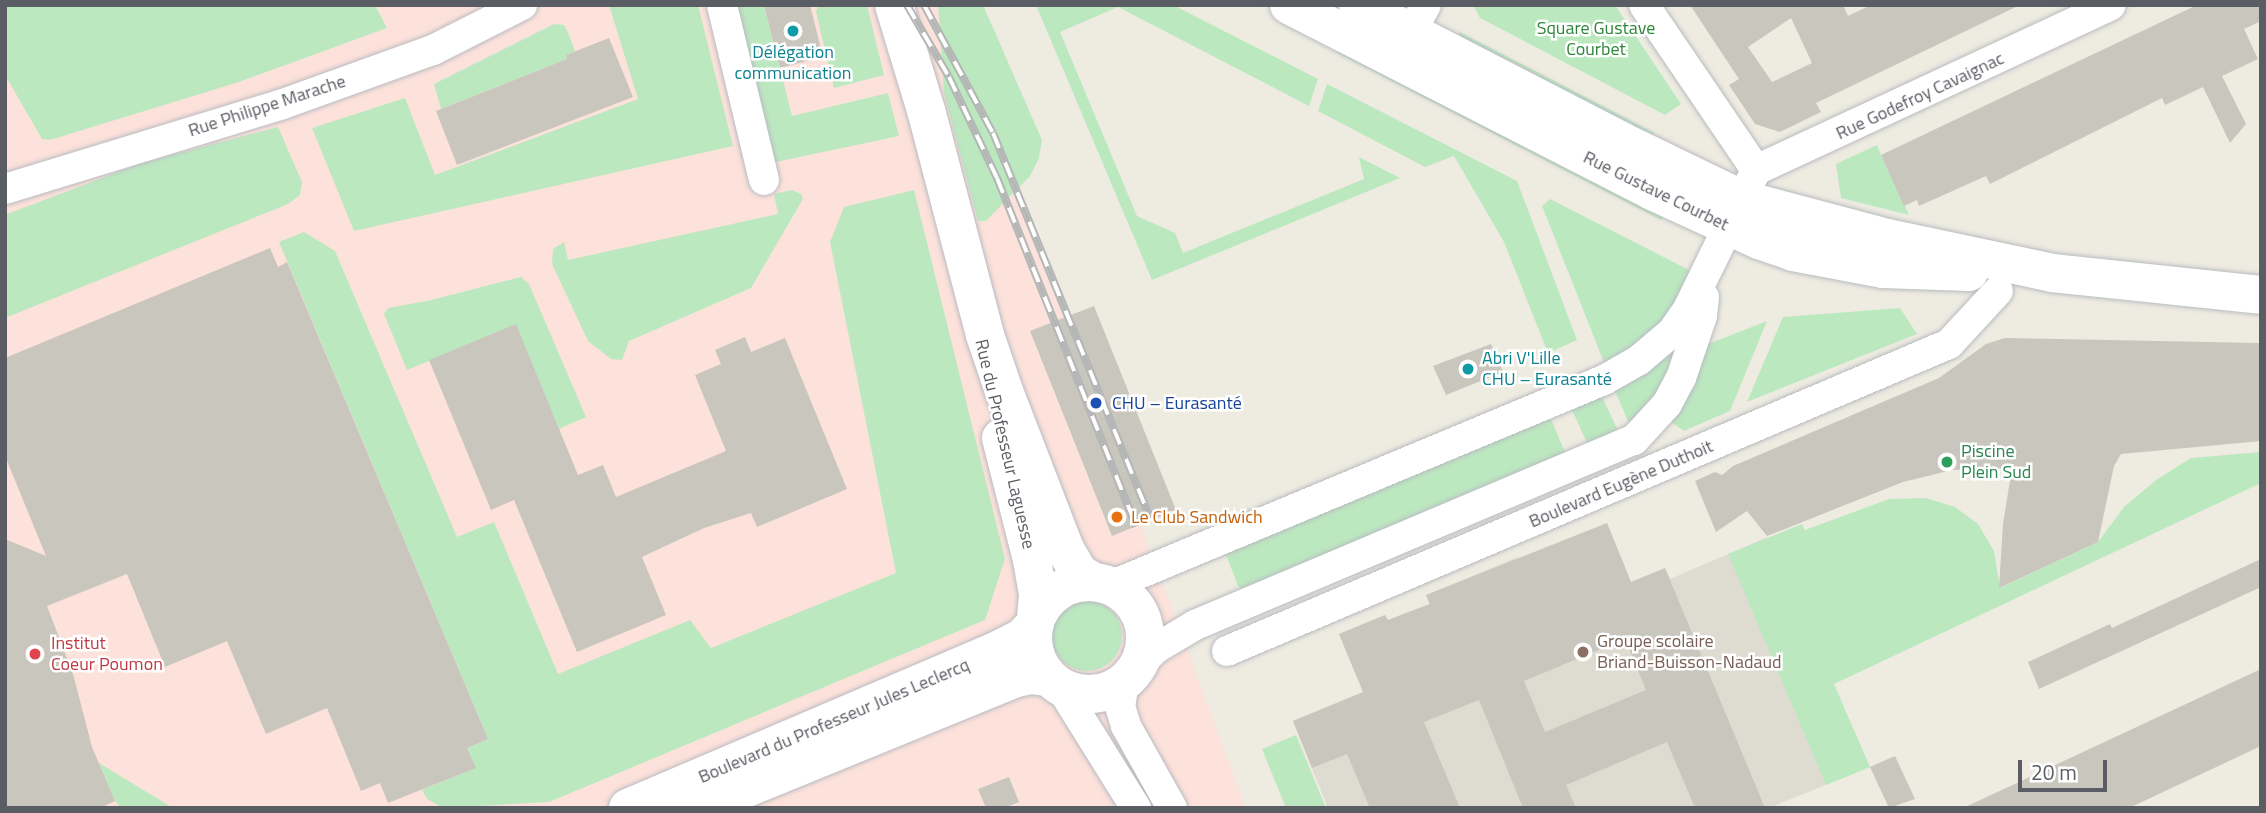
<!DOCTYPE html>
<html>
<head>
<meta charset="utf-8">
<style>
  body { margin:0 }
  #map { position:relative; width:2266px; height:813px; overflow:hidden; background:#eeece1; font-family:"Titillium Web",sans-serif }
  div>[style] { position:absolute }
  .education>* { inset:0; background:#dedcd0 }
  .medical>* { inset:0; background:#fde2db }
  .green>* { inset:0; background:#bce8c0 }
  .round { border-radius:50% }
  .building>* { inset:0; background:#c9c6be }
  .roads { filter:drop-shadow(0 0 2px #b9bbc1) drop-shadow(0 0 2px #b9bbc1) }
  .street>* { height:30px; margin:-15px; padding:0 15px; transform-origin:15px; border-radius:15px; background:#fff }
  .secondary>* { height:38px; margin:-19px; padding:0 19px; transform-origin:19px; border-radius:19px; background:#fff }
  .secondary>.ring { margin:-19px; padding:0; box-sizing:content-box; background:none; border:38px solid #fff; border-radius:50% }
  .rail>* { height:8px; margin-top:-4px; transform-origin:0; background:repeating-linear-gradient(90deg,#fff 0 16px,#b5b6b6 0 32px); box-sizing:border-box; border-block:2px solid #b5b6b6 }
  .dots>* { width:19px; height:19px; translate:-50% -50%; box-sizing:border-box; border:4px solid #fff; border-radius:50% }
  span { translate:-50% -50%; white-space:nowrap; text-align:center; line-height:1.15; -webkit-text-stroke:5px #fff; paint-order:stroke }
  .park-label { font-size:18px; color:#2e863c }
  .culture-label { font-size:18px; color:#0d838f }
  .left { translate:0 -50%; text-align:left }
  .street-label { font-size:18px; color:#5a5d63 }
  .transit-label { font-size:18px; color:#164399 }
  .leisure-label { font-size:18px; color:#27864d }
  .food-label { font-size:18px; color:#c56008 }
  .education-label { font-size:18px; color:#785e54 }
  .health-label { font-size:18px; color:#be3a42 }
  .frame { position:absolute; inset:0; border:7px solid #5a5d63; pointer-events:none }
  .scale { position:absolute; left:2018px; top:760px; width:89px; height:32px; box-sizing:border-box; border:4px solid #5a5d63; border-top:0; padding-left:9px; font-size:21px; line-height:24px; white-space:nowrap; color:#5a5d63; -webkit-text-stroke:5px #fff; paint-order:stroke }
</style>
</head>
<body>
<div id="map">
  <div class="education">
    <div style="clip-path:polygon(1607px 523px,1626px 570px,1619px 587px,1665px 568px,1670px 579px,1768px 537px,1870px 767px,1769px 808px,1328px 808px,1293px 721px,1386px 683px,1381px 671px,1358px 680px,1339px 634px,1385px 615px,1388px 620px,1429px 604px,1426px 595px,1518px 557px,1522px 565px,1559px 543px)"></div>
  </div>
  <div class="medical">
    <div style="clip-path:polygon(5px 5px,948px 5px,1246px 808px,5px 808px)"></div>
  </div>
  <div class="green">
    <div style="clip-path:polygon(5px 5px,375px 5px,387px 28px,239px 82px,50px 140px,42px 139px,5px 75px)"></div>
    <div style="clip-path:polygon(609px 5px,698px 5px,733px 146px,354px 231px,312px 128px,405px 98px,435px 175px,638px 99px)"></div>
    <div style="clip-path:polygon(732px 5px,764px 5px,792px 116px,888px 93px,899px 136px,771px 163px)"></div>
    <div style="clip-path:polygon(818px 5px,867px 5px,884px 75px,834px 88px,816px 12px)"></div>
    <div style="clip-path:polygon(938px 5px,983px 5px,1042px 140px,1039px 158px,1030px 176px,986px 221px,978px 221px,944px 93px)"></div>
    <div style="clip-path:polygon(1036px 5px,1173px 5px,1318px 79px,1309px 106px,1118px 7px,1060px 32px,1137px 216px,1175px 233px,1183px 253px,1364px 179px,1359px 157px,1400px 178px,1152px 280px)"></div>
    <div style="clip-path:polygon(1473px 5px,1615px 5px,1681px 104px,1665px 115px,1480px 18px)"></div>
    <div style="clip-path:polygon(554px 24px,564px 25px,568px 32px,575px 51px,566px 55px,567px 59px,441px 109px,434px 84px)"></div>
    <div style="clip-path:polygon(1460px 32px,1655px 133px,1651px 140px,1456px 40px)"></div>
    <div style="clip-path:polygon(1341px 46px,1667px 214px,1661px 220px,1338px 53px)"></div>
    <div style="clip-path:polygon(1327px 84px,1517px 181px,1577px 340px,1548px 353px,1504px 242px,1454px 156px,1425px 167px,1318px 111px)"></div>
    <div style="clip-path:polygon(278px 127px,302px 182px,300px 195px,288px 204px,5px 318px,7px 214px,142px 163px)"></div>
    <div style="clip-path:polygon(1877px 145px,1881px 155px,1909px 215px,1841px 198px,1836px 164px)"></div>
    <div style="clip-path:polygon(792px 190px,801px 194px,803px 199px,751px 288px,629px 341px,622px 360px,611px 359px,588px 341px,552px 264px,553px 249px,564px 242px,568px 260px,778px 214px,774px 194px)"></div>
    <div style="clip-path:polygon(914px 190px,1005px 559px,985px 620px,549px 802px,443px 808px,427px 799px,422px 790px,475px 768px,467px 748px,488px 739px,279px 242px,304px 232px,335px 251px,457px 537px,494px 522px,558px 674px,690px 620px,711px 648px,896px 573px,830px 242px,844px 207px)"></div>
    <div style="clip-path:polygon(1550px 199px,1691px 271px,1669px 315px,1607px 370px,1542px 206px)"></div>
    <div style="clip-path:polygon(521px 277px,529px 284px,586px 417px,559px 429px,516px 325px,407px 370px,384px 314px,388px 308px,427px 301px)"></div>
    <div style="clip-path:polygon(1900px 308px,1917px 334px,1747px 402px,1783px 317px)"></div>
    <div style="clip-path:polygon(1767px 321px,1730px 411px,1684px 431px,1670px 421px,1698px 348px)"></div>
    <div style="clip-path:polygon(1678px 339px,1671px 378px,1631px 428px,1612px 384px)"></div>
    <div style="clip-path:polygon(1599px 390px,1620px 435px,1588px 445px,1571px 408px)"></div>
    <div style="clip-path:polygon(1538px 415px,1551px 419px,1565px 452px,1562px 461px,1246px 593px,1238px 586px,1225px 552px)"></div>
    <div style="clip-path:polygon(2261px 452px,2261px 483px,1834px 684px,1870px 767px,1826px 785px,1728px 554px,1802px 524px,1805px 530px,1889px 499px,1926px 498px,1955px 507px,1978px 524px,1994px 551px,2000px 588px,2098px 542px,2124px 507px,2156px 480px,2191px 458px)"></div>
    <div class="round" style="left:1052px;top:601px;width:70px;height:70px"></div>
    <div style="clip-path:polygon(1296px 735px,1326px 808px,1286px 808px,1262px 749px)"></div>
    <div style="clip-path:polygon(99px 763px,173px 808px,121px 808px,115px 801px)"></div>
  </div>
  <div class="building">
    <div style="clip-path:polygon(764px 5px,810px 5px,823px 57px,780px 68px)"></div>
    <div style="clip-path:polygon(evenodd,1690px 5px,1843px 5px,1848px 16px,1871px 5px,2020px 5px,1816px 103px,1821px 112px,1780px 132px,1755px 124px,1729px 85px,1739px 79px,1690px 5px,1791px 18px,1812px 63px,1772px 82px,1748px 47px,1791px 18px)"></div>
    <div style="clip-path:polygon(2197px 5px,2261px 5px,2261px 21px,2244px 29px,2258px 59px,2222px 76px,2246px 124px,2230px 143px,2203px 87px,2165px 105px,2162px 98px,1990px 184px,1986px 176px,1919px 206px,1917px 200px,1904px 206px,1881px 155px)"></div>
    <div style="clip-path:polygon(609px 38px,633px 97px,457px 165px,436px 111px,567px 59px,566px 55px)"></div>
    <div style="clip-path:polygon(270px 248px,278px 267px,287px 262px,488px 739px,467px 748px,476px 768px,388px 803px,380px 783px,361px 791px,327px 708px,266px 734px,227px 641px,165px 667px,127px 574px,47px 606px,73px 674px,92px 747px,115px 801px,100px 808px,5px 808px,5px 539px,46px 556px,5px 456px,5px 358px)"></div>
    <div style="clip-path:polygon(1094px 306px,1176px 510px,1112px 536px,1030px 331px)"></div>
    <div style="clip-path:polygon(516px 324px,578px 475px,603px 465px,616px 497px,726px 451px,695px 375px,721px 364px,715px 350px,745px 337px,751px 352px,785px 338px,847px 489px,757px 527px,751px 513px,704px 528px,642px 557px,666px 615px,577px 652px,514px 500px,491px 510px,429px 360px)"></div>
    <div style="clip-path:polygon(2005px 338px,2259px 343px,2261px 441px,2121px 454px,2114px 466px,2098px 542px,1999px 588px,2003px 524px,2012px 468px,1952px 470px,1903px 482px,1767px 536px,1747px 511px,1716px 532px,1695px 481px,1715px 472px,1722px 475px,1733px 466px,1939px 378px,1986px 344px)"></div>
    <div style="clip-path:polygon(1491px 344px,1503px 372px,1446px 395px,1433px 366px)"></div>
    <div style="clip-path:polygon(evenodd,1607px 523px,1631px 582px,1665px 568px,1765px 808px,1695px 808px,1667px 742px,1566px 785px,1576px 808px,1523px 808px,1479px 700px,1424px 722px,1460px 808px,1370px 808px,1347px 754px,1312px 768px,1293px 721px,1363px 692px,1339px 634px,1385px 615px,1388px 620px,1430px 604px,1426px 595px,1607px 523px,1625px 639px,1646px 690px,1545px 732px,1524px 681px,1625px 639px)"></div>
    <div style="clip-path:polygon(2261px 559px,2261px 587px,2039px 689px,2028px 662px,2110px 624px,2112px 628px)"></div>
    <div style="clip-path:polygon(2261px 669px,2261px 746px,2129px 808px,1963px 808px)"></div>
    <div style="clip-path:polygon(1895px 756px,1915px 799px,1889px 808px,1870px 767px)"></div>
    <div style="clip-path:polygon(1009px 777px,1019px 802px,1004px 808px,986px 808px,978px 789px)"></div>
  </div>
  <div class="roads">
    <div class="street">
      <div style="left:722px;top:5px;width:180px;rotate:76.5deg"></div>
      <div style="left:1644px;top:5px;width:199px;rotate:55.8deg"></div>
      <div style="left:1411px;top:32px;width:31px;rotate:-61deg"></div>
      <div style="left:5px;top:189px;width:288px;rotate:-17deg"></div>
      <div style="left:280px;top:105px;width:163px;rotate:-19.8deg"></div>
      <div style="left:433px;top:50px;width:100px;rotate:-26.8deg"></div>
      <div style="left:1110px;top:586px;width:535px;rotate:-22.64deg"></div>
      <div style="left:1604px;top:380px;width:40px;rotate:-29.7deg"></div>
      <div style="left:1639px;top:360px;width:43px;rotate:-40.3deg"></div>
      <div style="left:1672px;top:332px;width:28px;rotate:-55deg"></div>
      <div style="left:1688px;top:309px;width:155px;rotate:-63.9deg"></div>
      <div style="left:1756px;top:170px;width:391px;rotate:-24.9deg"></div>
      <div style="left:1227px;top:651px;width:785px;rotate:-23.04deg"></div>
      <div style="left:1949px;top:344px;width:72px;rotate:-47.2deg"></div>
      <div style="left:1138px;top:666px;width:24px;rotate:-45deg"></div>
      <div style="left:1155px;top:649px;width:47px;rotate:-31deg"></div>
      <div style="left:1195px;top:625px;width:476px;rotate:-22.9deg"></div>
      <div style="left:1634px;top:440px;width:49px;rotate:-47.5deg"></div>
      <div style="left:1667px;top:404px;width:30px;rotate:-62deg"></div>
      <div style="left:1681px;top:378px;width:65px;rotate:-71.3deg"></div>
      <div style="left:1702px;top:316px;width:19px;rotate:-84deg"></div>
      <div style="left:1124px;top:682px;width:24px;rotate:99deg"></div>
      <div style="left:1120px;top:706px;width:21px;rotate:73deg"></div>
      <div style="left:1126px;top:726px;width:94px;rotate:60.7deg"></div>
      <div style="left:1060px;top:686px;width:144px;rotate:58.1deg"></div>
    </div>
    <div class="secondary">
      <div style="left:894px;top:5px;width:110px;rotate:73.1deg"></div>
      <div style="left:926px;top:110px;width:233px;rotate:75.3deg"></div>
      <div style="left:985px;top:335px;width:59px;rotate:71.3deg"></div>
      <div style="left:1004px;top:391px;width:169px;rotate:68.9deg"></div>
      <div style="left:1065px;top:549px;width:28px;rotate:60deg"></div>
      <div style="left:1079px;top:573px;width:17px;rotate:31deg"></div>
      <div style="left:1289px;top:5px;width:408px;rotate:27.1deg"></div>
      <div style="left:1652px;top:191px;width:118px;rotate:24.6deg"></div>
      <div style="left:1759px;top:240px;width:36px;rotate:19deg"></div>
      <div style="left:1793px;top:252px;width:92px;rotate:10.7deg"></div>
      <div style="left:1883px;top:269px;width:86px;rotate:2deg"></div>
      <div style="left:1358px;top:5px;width:296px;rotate:27.3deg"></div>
      <div style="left:1621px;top:141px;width:133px;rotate:25.8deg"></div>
      <div style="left:1741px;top:199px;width:152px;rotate:14.9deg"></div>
      <div style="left:1888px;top:238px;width:168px;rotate:12deg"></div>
      <div style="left:2052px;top:273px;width:210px;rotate:6deg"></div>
      <div style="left:1001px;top:438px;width:126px;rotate:75.7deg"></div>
      <div style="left:1032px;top:560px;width:36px;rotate:80deg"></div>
      <div style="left:1038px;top:595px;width:22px;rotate:95deg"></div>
      <div class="ring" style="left:1033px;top:582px;width:74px;height:74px"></div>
      <div style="left:628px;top:808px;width:398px;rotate:-23.1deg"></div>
      <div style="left:994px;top:652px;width:31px;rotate:-27deg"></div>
      <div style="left:1022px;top:638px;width:18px;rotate:-47deg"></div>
      <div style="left:698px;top:808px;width:344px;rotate:-22.2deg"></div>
      <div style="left:1017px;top:678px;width:14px;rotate:-12deg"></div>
      <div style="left:1031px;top:675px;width:17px;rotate:7deg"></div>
    </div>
  </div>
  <div class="rail">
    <div style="left:907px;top:5px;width:83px;rotate:59.7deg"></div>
    <div style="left:949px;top:77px;width:112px;rotate:64.6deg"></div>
    <div style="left:997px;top:178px;width:375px;rotate:68.2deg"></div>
    <div style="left:924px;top:5px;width:145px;rotate:61.7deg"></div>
    <div style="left:993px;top:133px;width:419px;rotate:67.8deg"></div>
  </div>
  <div class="dots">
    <div style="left:793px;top:31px;background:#0f9aa8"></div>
    <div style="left:1468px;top:369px;background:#0f9aa8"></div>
    <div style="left:1096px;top:403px;background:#1a4fb4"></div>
    <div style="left:1947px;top:462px;background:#2e9e5b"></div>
    <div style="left:1117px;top:517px;background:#e8710a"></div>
    <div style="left:1583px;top:652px;background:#8d6e63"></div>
    <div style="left:35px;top:654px;background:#e0444e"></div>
  </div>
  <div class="park-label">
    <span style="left:1596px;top:39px">Square Gustave<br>Courbet</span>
  </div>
  <div class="culture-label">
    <span style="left:793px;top:63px">Délégation<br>communication</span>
    <span class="left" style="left:1482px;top:369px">Abri V'Lille<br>CHU – Eurasanté</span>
  </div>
  <div class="street-label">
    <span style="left:1920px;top:96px;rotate:-25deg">Rue Godefroy Cavaignac</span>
    <span style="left:267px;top:106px;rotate:-18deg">Rue Philippe Marache</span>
    <span style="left:1656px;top:191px;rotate:26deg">Rue Gustave Courbet</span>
    <span style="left:1005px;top:444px;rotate:77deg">Rue du Professeur Laguesse</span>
    <span style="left:1621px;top:484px;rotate:-23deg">Boulevard Eugène Duthoit</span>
    <span style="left:834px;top:721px;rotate:-23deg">Boulevard du Professeur Jules Leclercq</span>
  </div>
  <div class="transit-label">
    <span class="left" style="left:1112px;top:403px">CHU – Eurasanté</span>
  </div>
  <div class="leisure-label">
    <span class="left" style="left:1961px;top:462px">Piscine<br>Plein Sud</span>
  </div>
  <div class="food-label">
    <span class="left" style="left:1131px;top:517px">Le Club Sandwich</span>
  </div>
  <div class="education-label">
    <span class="left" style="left:1597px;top:652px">Groupe scolaire<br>Briand-Buisson-Nadaud</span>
  </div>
  <div class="health-label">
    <span class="left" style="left:51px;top:654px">Institut<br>Coeur Poumon</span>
  </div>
  <div class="frame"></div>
  <div class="scale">20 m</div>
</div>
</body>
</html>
